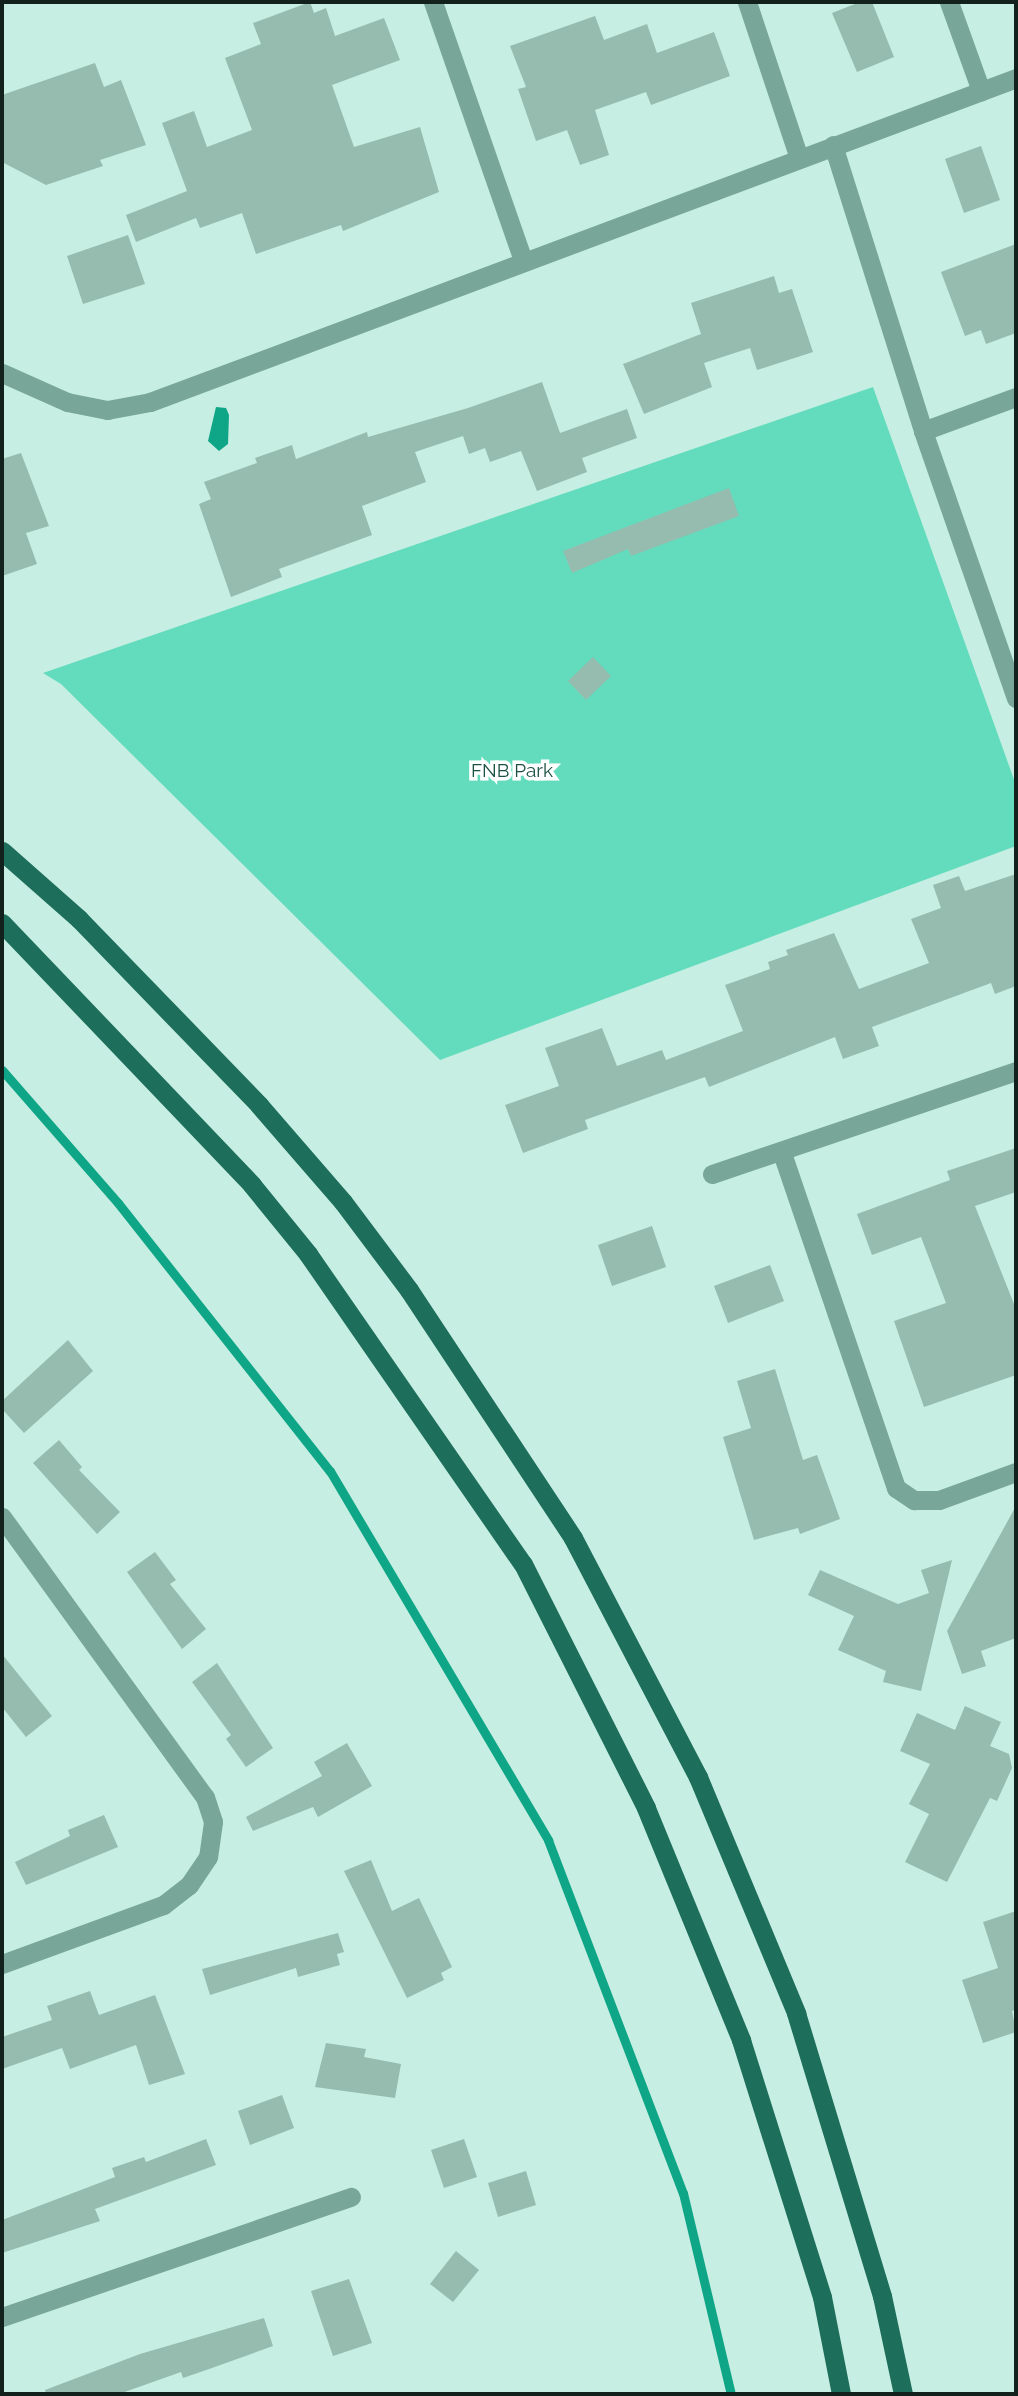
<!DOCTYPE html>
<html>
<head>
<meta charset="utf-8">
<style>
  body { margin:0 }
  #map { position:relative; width:1018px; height:2396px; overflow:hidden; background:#c6eee2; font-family:Raleway,sans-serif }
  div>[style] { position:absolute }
  .green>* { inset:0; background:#63dcbd }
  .water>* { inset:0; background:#0fa587 }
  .stream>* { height:9px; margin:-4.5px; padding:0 4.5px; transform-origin:4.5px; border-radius:4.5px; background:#0fa587 }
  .building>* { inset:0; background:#95bcaf }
  .minor>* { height:19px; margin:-9.5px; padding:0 9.5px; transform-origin:9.5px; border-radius:9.5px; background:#78a799 }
  .primary>* { height:19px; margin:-9.5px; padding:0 9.5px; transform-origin:9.5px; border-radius:9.5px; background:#1e6e5c }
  span { translate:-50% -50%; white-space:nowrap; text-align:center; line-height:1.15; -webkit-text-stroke:7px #fff; paint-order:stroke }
  .park-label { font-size:19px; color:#1d5144 }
  .frame { position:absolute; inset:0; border:4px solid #12211c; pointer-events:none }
</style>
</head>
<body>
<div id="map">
  <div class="green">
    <div style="clip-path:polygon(873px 387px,1016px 785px,1016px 846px,440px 1060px,61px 684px,43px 673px)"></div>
  </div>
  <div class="water">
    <div style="clip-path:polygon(216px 407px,226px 408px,229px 415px,228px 444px,219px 451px,208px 441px)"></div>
  </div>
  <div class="stream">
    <div style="left:2px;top:1070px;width:176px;rotate:48.9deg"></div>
    <div style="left:118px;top:1203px;width:342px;rotate:51.7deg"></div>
    <div style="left:330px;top:1471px;width:429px;rotate:59.4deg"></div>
    <div style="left:548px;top:1840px;width:378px;rotate:69.1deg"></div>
    <div style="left:683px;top:2193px;width:207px;rotate:76.6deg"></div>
  </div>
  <div class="building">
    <div style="clip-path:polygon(310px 2px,314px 13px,326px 8px,335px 36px,384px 18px,400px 60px,332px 85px,354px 147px,420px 127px,439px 192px,343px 231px,341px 225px,256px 254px,242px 213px,200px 228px,196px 218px,136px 242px,126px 215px,187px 191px,162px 123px,194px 111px,207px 147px,252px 130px,225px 58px,261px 44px,253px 23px)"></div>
    <div style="clip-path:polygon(860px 2px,872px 2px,894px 57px,857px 72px,832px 13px)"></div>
    <div style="clip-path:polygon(595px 16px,604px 40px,647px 24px,657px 53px,714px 32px,730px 76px,651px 105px,646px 92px,595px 110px,609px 155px,580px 165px,567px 130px,536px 141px,518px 89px,526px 87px,510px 46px)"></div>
    <div style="clip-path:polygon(95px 63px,104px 87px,121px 80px,146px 145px,100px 160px,103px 166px,46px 185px,2px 162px,2px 95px)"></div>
    <div style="clip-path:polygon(981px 146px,1000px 200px,964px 213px,945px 159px)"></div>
    <div style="clip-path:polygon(128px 235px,145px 284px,83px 304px,67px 256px)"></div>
    <div style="clip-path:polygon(1016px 244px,1016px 333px,986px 344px,981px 330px,965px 336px,941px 272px)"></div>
    <div style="clip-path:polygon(774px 276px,779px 293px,792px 289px,813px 352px,757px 370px,750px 348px,704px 363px,712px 387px,644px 414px,623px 364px,701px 334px,691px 303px)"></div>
    <div style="clip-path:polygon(542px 382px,560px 433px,627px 409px,637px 438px,582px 458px,587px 472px,537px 491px,521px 451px,490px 462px,485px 448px,469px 454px,463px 436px,415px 452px,426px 482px,362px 506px,372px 535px,279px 569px,282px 577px,231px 597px,199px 504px,211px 499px,204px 482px,257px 463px,255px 458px,292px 445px,296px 459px,367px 432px,368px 437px,468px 408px)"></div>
    <div style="clip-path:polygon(21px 453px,49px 526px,26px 533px,37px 564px,2px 576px,2px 459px)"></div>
    <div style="clip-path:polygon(729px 488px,739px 516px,631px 556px,628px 549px,572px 573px,563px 551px)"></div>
    <div style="clip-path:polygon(593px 657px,611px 676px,586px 700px,568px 681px)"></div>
    <div style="clip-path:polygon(1016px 874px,1016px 986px,995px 994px,991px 983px,872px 1027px,879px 1046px,843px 1059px,835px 1037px,709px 1087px,705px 1077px,585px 1120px,588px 1129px,523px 1153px,505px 1105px,559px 1086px,545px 1048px,602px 1028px,617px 1066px,662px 1050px,666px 1060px,743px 1031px,725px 985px,770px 969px,768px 962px,788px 955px,786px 950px,834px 933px,859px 989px,929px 963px,911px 919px,941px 908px,933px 885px,959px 876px,965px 891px)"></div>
    <div style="clip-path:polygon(1016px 1148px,1016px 1192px,975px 1206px,1016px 1309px,1016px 1375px,924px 1407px,894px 1321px,946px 1303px,921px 1237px,872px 1255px,857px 1214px,950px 1180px,947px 1171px)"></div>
    <div style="clip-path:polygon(652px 1226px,666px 1267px,612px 1286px,598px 1245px)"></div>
    <div style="clip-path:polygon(770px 1265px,784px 1301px,728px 1323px,714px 1286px)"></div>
    <div style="clip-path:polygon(68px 1340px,93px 1371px,24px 1433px,2px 1409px,2px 1401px)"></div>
    <div style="clip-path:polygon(775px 1369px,803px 1460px,817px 1455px,840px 1519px,800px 1534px,798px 1528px,754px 1540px,723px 1437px,751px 1428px,737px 1381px)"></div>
    <div style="clip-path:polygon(59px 1440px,82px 1467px,79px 1470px,120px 1512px,97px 1534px,33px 1463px)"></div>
    <div style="clip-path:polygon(1016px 1506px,1016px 1638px,981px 1651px,986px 1666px,962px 1674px,947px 1631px)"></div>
    <div style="clip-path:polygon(155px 1552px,176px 1580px,170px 1584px,206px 1629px,182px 1649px,127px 1572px)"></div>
    <div style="clip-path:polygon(952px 1560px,921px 1691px,883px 1682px,886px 1671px,838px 1650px,854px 1616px,808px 1595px,820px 1570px,898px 1604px,929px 1593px,921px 1570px)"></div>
    <div style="clip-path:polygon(2px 1654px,52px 1716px,26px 1737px,2px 1707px)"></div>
    <div style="clip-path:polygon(217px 1663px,273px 1748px,246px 1767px,226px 1739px,231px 1735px,192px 1682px)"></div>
    <div style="clip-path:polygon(965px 1706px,1001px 1722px,990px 1746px,1009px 1754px,1012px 1768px,997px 1801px,990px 1798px,947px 1882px,905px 1862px,929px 1814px,909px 1804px,930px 1764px,900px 1751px,917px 1713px,955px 1730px)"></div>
    <div style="clip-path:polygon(347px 1743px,372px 1786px,318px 1817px,313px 1807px,253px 1831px,246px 1817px,322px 1776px,314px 1762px)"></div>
    <div style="clip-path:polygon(104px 1815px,118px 1847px,26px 1885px,15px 1862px,70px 1836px,68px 1830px)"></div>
    <div style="clip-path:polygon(371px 1860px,392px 1911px,419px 1898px,452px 1967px,441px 1973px,444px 1980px,407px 1998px,344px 1871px)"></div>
    <div style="clip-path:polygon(1016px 1911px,1016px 2010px,1012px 2011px,1016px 2032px,983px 2043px,962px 1980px,998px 1968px,983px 1922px)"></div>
    <div style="clip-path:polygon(338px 1933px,344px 1952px,337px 1954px,340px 1965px,298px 1977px,296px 1968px,210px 1995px,202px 1969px)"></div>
    <div style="clip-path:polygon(90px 1991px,99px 2015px,155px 1995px,185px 2074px,149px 2085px,136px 2045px,70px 2069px,62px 2048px,2px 2069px,2px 2037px,52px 2020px,47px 2006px)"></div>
    <div style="clip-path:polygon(326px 2043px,366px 2049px,364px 2057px,401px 2064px,395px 2098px,315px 2087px)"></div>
    <div style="clip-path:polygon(282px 2095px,294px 2128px,250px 2145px,238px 2111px)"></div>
    <div style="clip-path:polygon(206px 2139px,216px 2165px,95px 2209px,100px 2221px,2px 2253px,2px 2220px,115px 2177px,112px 2168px,144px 2157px,146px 2162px)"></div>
    <div style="clip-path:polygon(464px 2139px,477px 2177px,444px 2188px,431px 2150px)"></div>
    <div style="clip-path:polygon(526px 2171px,536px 2205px,498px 2217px,488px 2183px)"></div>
    <div style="clip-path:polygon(456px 2251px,479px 2270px,453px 2302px,430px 2284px)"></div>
    <div style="clip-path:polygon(349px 2279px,372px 2343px,333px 2356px,311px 2291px)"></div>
    <div style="clip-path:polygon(264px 2318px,273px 2346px,212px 2368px,183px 2378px,181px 2372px,119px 2394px,46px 2394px,45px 2390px,140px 2354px)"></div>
  </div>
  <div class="minor">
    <div style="left:433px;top:2px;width:273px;rotate:70.8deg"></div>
    <div style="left:747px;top:2px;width:164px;rotate:71.6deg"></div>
    <div style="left:949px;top:2px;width:95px;rotate:70.2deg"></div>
    <div style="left:833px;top:145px;width:300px;rotate:72.5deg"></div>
    <div style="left:923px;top:431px;width:283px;rotate:70.8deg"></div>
    <div style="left:2px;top:373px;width:71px;rotate:24deg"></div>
    <div style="left:67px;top:402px;width:41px;rotate:11.3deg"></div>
    <div style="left:107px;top:410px;width:44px;rotate:-10.5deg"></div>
    <div style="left:150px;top:402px;width:925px;rotate:-20.51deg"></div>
    <div style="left:923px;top:431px;width:99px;rotate:-20.1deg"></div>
    <div style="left:782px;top:1153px;width:354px;rotate:71.2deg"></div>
    <div style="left:896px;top:1488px;width:22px;rotate:34deg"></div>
    <div style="left:914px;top:1500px;width:25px"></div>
    <div style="left:939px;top:1500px;width:82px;rotate:-20deg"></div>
    <div style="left:712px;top:1174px;width:321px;rotate:-18.7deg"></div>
    <div style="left:2px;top:1517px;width:346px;rotate:54.1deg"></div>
    <div style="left:205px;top:1797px;width:26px;rotate:72deg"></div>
    <div style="left:213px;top:1822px;width:35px;rotate:98deg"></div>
    <div style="left:208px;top:1857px;width:34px;rotate:124deg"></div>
    <div style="left:189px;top:1885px;width:33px;rotate:142deg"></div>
    <div style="left:163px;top:1905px;width:171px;rotate:159.9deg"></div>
    <div style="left:2px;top:2317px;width:369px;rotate:-19deg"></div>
  </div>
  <div class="primary">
    <div style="left:2px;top:851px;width:103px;rotate:41.4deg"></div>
    <div style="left:79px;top:919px;width:259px;rotate:45.9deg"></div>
    <div style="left:259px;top:1105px;width:128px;rotate:49.1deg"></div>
    <div style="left:343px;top:1202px;width:110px;rotate:53.1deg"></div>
    <div style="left:409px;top:1290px;width:297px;rotate:56.5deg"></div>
    <div style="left:573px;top:1538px;width:270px;rotate:62.4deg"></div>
    <div style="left:698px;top:1777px;width:256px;rotate:67.4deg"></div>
    <div style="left:796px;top:2013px;width:296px;rotate:73.1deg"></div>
    <div style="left:882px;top:2296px;width:100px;rotate:77.9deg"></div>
    <div style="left:2px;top:923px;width:362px;rotate:46.3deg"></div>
    <div style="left:252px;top:1185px;width:89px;rotate:50.9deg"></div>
    <div style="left:308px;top:1254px;width:377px;rotate:55.3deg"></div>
    <div style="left:523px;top:1564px;width:273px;rotate:63.2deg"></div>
    <div style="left:646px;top:1808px;width:251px;rotate:67.7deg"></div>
    <div style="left:741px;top:2040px;width:269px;rotate:72.5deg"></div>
    <div style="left:822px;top:2297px;width:99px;rotate:78.9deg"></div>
  </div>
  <div class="park-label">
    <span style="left:512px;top:771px">FNB Park</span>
  </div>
  <div class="frame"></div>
</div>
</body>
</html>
